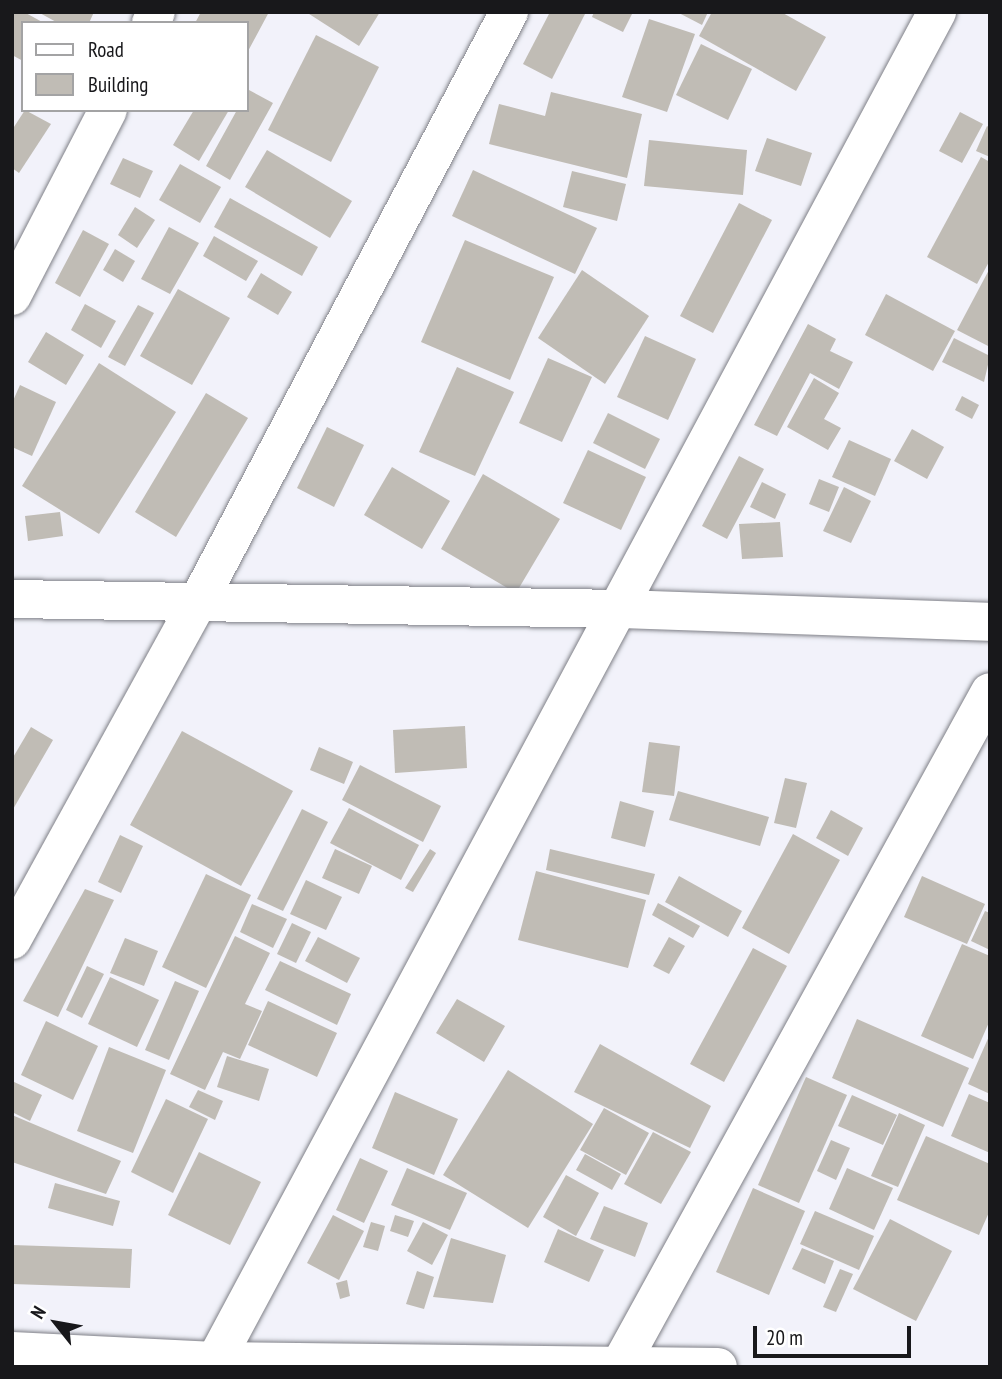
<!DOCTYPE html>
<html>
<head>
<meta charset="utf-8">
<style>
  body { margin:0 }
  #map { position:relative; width:1002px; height:1379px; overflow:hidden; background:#f2f2fa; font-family:"PT Sans Narrow",sans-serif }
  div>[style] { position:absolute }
  .building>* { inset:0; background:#c0bcb5 }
  .roads { filter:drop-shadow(0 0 2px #7f8087) drop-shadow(0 0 2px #7f8087) }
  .minor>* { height:38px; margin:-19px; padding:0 19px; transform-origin:19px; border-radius:19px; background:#fff }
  span { translate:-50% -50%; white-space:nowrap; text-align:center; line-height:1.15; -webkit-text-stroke:5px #fff; paint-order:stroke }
  .frame { position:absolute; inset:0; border:14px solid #18181b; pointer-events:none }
  .legend { position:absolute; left:21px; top:21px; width:228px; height:91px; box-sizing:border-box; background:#fff; border:2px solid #a3a3a4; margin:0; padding:9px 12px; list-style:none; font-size:21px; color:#18181b }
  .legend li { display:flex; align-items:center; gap:14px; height:35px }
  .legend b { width:35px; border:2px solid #a3a3a4 }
  .north { position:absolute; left:21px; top:1288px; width:70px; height:70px; -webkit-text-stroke:5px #fff; paint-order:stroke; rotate:301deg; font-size:19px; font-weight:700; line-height:28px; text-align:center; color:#18181b }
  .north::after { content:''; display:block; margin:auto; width:24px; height:32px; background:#18181b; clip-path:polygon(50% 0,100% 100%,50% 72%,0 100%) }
  .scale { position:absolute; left:753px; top:1326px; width:158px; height:32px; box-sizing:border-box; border:4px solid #18181b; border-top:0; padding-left:9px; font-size:21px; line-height:24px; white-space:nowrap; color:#18181b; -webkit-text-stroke:5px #fff; paint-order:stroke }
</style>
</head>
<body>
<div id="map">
  <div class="building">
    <div style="clip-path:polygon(12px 12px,24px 12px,44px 23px,23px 23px,23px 61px,12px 55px)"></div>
    <div style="clip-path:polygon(38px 12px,94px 12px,89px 23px,58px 23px)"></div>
    <div style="clip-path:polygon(201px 12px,269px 12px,247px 53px,247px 23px,195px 23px)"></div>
    <div style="clip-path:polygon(306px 12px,380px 12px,359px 46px)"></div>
    <div style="clip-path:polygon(550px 12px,586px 12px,552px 79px,523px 64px)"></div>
    <div style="clip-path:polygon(594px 12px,633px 12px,623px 32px,592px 17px)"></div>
    <div style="clip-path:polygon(677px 12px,708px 12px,702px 25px)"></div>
    <div style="clip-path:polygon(712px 12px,781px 12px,826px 37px,796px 91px,699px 36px)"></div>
    <div style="clip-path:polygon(649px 19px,695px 34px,667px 112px,622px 97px)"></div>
    <div style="clip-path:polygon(316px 35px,379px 67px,331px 162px,268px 130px)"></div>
    <div style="clip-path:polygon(701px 44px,752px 69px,728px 120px,676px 95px)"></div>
    <div style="clip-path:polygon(249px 90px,273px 103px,230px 180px,206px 166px,237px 110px,247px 110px)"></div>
    <div style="clip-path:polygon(551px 92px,642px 114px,627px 178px,489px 144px,499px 104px,545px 116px)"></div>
    <div style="clip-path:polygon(25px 110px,51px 124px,19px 173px,12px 168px,12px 130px)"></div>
    <div style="clip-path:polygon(194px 110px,229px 110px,199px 161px,173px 145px)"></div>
    <div style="clip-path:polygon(960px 112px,983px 124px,962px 163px,939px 151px)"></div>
    <div style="clip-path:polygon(987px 126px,990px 128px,990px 157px,976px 151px)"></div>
    <div style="clip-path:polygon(767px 138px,812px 153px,801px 186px,755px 171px)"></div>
    <div style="clip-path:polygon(649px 140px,747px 150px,743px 195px,644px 186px)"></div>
    <div style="clip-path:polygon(267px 150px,352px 201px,330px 238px,245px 187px)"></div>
    <div style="clip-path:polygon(981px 157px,990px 162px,990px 260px,977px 284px,927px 257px)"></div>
    <div style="clip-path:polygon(123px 158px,153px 171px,140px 198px,110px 184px)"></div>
    <div style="clip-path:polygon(180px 164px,221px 187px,200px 223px,159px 200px)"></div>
    <div style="clip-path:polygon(473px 170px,597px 228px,575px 274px,452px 216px)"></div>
    <div style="clip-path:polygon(572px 171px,626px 184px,617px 221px,563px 207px)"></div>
    <div style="clip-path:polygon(230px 198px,318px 247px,302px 276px,214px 227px)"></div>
    <div style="clip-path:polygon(739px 203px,772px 220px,713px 333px,680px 316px)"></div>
    <div style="clip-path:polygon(135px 207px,155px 220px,137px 248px,118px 235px)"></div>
    <div style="clip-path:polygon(169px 227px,199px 243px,170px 294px,141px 279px)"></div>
    <div style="clip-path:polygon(83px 230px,109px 244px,80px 297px,55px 283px)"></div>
    <div style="clip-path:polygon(214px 236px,258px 261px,246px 281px,203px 256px)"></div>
    <div style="clip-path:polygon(465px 240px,554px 277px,510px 380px,421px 342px)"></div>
    <div style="clip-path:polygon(115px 249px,135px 261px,123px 282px,103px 270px)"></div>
    <div style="clip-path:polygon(990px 268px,990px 347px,957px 330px)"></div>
    <div style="clip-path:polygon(582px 270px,649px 316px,605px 384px,538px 338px)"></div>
    <div style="clip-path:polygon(261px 273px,292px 292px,278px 315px,247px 297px)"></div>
    <div style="clip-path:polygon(178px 289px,230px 318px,192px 385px,140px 356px)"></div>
    <div style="clip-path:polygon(886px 294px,955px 331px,933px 371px,865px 335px)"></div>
    <div style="clip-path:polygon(85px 304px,116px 321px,101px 348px,71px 330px)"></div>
    <div style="clip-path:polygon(138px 305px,154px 313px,125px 366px,108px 357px)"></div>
    <div style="clip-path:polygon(808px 324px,836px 339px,830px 351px,853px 362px,839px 389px,810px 373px,777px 436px,754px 425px)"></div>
    <div style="clip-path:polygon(46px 332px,84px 355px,66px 385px,28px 362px)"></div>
    <div style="clip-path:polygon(645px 336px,696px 359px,668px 420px,617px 397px)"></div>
    <div style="clip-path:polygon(954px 338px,990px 356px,984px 382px,942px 362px)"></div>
    <div style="clip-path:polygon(548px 358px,592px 377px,562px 442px,519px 423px)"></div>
    <div style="clip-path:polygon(99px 363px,176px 412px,99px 534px,22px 486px)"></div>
    <div style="clip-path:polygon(457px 367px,514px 392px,475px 476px,419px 452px)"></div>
    <div style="clip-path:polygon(814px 378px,839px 393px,824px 419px,841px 428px,828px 450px,787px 427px)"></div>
    <div style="clip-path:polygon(20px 385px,56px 402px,32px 456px,12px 447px,12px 403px)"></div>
    <div style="clip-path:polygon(206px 393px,248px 418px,176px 537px,135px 512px)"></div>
    <div style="clip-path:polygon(962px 396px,979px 405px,972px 419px,955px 410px)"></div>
    <div style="clip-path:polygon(608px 413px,660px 439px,645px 469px,593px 443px)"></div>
    <div style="clip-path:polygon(327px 427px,364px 445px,334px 507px,297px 488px)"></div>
    <div style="clip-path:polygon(912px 429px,944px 447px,927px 479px,894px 461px)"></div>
    <div style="clip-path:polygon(849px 440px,891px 459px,875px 496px,832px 477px)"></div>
    <div style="clip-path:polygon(588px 450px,646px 477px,621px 530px,563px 503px)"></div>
    <div style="clip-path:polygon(739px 456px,764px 469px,727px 539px,702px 526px)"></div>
    <div style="clip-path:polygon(392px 467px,450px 501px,422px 549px,364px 515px)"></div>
    <div style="clip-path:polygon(483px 474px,560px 519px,516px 593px,441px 549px)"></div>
    <div style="clip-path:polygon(819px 479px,839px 487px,829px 512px,809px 504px)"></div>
    <div style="clip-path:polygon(762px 482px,786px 494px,775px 519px,750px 507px)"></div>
    <div style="clip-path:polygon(844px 487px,871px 501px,851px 543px,823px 531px)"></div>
    <div style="clip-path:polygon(60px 512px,63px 536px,28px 541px,25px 516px)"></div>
    <div style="clip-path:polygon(780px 522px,783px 557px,742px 559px,739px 524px)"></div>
    <div style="clip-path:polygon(465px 726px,467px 768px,395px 773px,393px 730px)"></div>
    <div style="clip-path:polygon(31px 727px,53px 740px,12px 811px,12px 759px)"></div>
    <div style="clip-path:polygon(182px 731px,293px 791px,241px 886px,130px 825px)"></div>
    <div style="clip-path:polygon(649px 742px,680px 746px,674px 796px,642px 792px)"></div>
    <div style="clip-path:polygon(319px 747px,353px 762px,344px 784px,310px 770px)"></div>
    <div style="clip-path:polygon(360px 765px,441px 806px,423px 842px,342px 800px)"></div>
    <div style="clip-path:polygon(785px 778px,807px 783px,796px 828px,774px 823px)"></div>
    <div style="clip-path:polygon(678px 791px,769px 817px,760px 846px,669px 820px)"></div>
    <div style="clip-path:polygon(620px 801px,654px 811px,645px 847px,611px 838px)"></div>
    <div style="clip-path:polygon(349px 808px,419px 845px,401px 880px,330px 843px)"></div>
    <div style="clip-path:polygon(302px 809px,328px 822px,283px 911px,257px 899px)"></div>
    <div style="clip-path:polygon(831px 810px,863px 828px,848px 856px,816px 838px)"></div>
    <div style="clip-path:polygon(793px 834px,840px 860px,789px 954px,742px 928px)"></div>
    <div style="clip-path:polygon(120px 835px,143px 846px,121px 893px,98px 882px)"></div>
    <div style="clip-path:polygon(335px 849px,372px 866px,359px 894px,322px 878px)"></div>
    <div style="clip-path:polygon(430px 849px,436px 853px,413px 892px,405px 888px)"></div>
    <div style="clip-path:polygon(550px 849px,655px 874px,649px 895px,546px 870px)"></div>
    <div style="clip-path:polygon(536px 871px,646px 900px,628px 968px,518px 940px)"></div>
    <div style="clip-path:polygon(206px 874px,251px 895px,206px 988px,162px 967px)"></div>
    <div style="clip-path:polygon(679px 876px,742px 911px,728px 937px,665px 902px)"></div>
    <div style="clip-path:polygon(922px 876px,985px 904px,967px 944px,904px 917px)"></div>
    <div style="clip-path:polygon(306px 880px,342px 897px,326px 930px,290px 914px)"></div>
    <div style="clip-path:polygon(85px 889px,114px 900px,58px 1017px,23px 1001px)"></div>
    <div style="clip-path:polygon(658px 903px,700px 926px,693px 938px,652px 915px)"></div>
    <div style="clip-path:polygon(252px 904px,287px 919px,273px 948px,240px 932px)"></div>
    <div style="clip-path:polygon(985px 911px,990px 913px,990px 950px,971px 941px)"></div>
    <div style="clip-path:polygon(292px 923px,311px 932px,296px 963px,277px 954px)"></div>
    <div style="clip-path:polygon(235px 936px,270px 953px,245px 1004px,262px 1011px,240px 1059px,223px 1052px,205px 1090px,170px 1074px)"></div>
    <div style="clip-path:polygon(318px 937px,360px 958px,347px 983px,305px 961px)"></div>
    <div style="clip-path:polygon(669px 937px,685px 946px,669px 974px,653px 966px)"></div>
    <div style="clip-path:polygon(125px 938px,158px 951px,144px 986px,110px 973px)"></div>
    <div style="clip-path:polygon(962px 944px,990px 956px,990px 1020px,973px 1059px,921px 1036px)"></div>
    <div style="clip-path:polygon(753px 948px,787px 966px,724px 1082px,690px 1064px)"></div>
    <div style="clip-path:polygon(280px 961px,351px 994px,337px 1025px,265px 990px)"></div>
    <div style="clip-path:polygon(87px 966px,104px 974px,82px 1018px,66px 1010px)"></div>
    <div style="clip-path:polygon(110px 977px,159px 1000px,137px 1047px,88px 1024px)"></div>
    <div style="clip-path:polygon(175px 981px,199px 991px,169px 1060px,145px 1050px)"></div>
    <div style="clip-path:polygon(457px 999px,505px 1026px,484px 1062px,436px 1033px)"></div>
    <div style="clip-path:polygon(268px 1001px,337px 1033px,317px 1077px,248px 1045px)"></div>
    <div style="clip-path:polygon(857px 1019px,969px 1068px,943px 1127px,832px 1078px)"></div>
    <div style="clip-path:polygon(46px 1021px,98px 1046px,73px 1100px,21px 1075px)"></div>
    <div style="clip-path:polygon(990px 1034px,990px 1094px,968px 1084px)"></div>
    <div style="clip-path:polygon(600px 1044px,711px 1106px,690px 1148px,574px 1092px)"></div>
    <div style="clip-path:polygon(109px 1047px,166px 1070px,133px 1153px,77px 1131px)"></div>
    <div style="clip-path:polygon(227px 1056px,269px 1069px,259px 1101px,217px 1087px)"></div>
    <div style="clip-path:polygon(508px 1070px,593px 1124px,528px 1228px,443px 1175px)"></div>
    <div style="clip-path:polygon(806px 1077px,847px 1095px,799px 1203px,758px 1185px)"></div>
    <div style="clip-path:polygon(12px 1081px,42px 1095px,30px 1121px,12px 1112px)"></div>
    <div style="clip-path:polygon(198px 1090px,223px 1101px,215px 1120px,189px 1107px)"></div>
    <div style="clip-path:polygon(395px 1092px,458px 1119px,434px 1175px,372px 1148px)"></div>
    <div style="clip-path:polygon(969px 1094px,990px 1103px,990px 1153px,951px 1136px)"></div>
    <div style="clip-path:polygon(852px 1095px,897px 1115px,883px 1145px,838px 1126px)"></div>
    <div style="clip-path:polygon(166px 1099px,208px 1119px,173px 1193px,131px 1172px)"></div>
    <div style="clip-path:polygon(604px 1108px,649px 1133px,626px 1175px,580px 1150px)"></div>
    <div style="clip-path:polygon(899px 1113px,925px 1125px,898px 1187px,871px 1176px)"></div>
    <div style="clip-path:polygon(12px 1115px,121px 1161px,106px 1194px,12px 1162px)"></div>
    <div style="clip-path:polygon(653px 1132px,691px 1152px,661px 1204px,624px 1184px)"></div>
    <div style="clip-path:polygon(926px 1136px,990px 1164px,990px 1210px,979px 1235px,897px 1200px)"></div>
    <div style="clip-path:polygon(831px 1140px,850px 1148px,836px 1180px,817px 1171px)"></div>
    <div style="clip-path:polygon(199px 1152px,261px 1182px,230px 1245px,168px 1215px)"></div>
    <div style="clip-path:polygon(585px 1154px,621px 1174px,612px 1190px,576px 1170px)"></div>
    <div style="clip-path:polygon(360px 1158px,388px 1171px,364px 1223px,336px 1210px)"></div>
    <div style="clip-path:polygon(407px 1168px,467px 1193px,450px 1230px,391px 1205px)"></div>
    <div style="clip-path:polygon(847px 1168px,893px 1188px,874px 1230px,829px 1209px)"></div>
    <div style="clip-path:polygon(566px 1175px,599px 1193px,576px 1236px,543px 1217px)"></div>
    <div style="clip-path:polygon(55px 1183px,120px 1201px,113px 1226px,48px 1208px)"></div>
    <div style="clip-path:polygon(753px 1188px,805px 1211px,769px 1295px,716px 1272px)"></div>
    <div style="clip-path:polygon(604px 1206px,648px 1223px,635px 1257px,590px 1239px)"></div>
    <div style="clip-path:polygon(815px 1211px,874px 1236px,859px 1270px,800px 1244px)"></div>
    <div style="clip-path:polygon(333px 1215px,364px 1231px,339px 1280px,307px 1263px)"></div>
    <div style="clip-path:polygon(395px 1215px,414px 1221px,408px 1237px,390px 1231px)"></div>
    <div style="clip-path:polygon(890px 1219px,952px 1251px,916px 1321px,853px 1289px)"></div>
    <div style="clip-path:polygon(371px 1222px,385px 1226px,378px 1251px,363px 1247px)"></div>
    <div style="clip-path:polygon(423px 1222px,448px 1235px,432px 1265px,407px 1251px)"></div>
    <div style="clip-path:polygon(558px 1229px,604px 1250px,589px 1282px,544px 1262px)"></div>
    <div style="clip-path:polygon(451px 1238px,506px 1255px,493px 1303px,433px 1297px)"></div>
    <div style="clip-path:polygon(12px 1245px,132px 1249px,130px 1288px,12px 1284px)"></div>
    <div style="clip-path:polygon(802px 1248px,834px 1261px,825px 1284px,792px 1269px)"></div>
    <div style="clip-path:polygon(840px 1269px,853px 1274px,836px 1312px,823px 1307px)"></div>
    <div style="clip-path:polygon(417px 1271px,434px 1277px,424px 1309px,406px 1304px)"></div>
    <div style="clip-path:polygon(347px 1280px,350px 1296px,340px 1299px,336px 1283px)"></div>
  </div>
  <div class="roads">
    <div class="minor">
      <div style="left:151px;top:23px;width:12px;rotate:-66deg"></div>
      <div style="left:12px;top:296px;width:209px;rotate:-62.7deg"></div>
      <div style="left:12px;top:599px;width:607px;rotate:0.94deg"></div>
      <div style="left:619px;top:609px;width:371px;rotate:2deg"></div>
      <div style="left:12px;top:940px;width:388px;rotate:-61.2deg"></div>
      <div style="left:199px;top:600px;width:665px;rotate:-62.2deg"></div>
      <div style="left:12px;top:1351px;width:203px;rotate:2.8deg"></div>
      <div style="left:215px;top:1361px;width:503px;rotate:0.68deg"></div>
      <div style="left:212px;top:1367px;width:1537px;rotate:-61.85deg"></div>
      <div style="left:619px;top:1367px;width:770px;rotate:-61.21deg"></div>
    </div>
  </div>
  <div class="frame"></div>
  <ul class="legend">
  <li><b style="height:9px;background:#fff"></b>Road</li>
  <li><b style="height:19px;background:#c0bcb5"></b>Building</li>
  </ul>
  <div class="north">N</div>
  <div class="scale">20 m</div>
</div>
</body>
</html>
